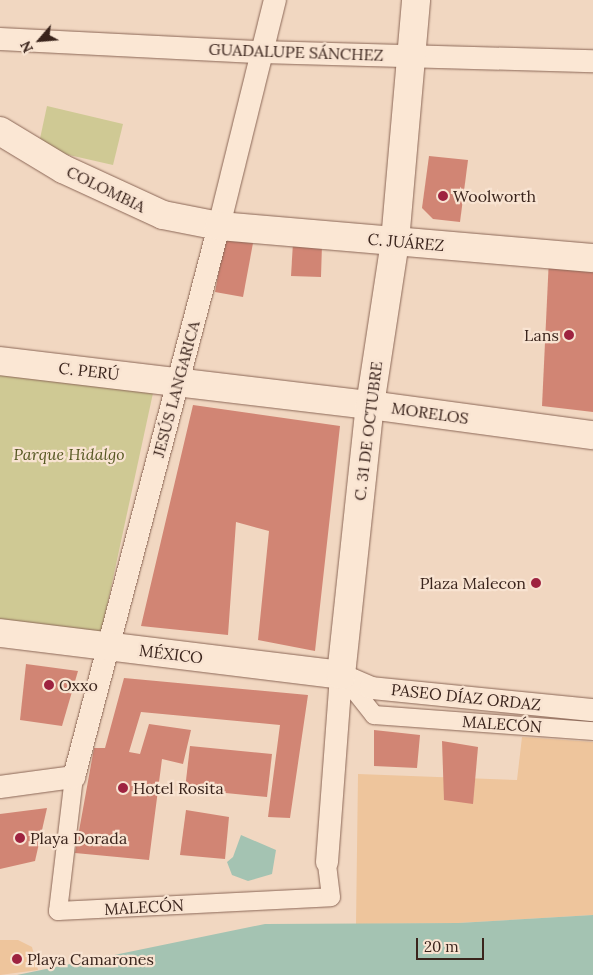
<!DOCTYPE html>
<html>
<head>
<meta charset="utf-8">
<style>
  body { margin:0 }
  #map { position:relative; width:593px; height:975px; overflow:hidden; background:#f1d7c1; font-family:Lora,serif }
  div>[style] { position:absolute }
  .green>* { inset:0; background:#cfc994 }
  .sand>* { inset:0; background:#eec59c }
  .water>* { inset:0; background:#a4c3b2 }
  .building>* { inset:0; background:#d18574 }
  .roads { filter:drop-shadow(0 0 1px #8b6757) drop-shadow(0 0 1px #8b6757) }
  .pedestrian>* { height:18px; margin:-9px; padding:0 9px; transform-origin:9px; border-radius:9px; background:#fbe7d4 }
  .minor>* { height:22px; margin:-11px; padding:0 11px; transform-origin:11px; border-radius:11px; background:#fbe7d4 }
  .tertiary>* { height:28px; margin:-14px; padding:0 14px; transform-origin:14px; border-radius:14px; background:#fbe7d4 }
  .secondary>* { height:28px; margin:-14px; padding:0 14px; transform-origin:14px; border-radius:14px; background:#fbe7d4 }
  .dots>* { width:14px; height:14px; translate:-50% -50%; box-sizing:border-box; border:2px solid #f8e3d1; border-radius:50% }
  span { translate:-50% -50%; white-space:nowrap; text-align:center; line-height:1.15; -webkit-text-stroke:4.5px #f8e3d1; paint-order:stroke }
  .street-label { font-size:16px; color:#3a241c }
  .poi-label { font-size:16px; color:#3a241c }
  .left { translate:0 -50%; text-align:left }
  .right { translate:-100% -50%; text-align:right }
  .park-label { font-size:16px; color:#565822; font-style:italic }
  .north { position:absolute; left:15px; top:15px; width:50px; height:50px; -webkit-text-stroke:4px #f8e3d1; paint-order:stroke; rotate:243deg; font-size:14px; font-weight:700; line-height:20px; text-align:center; color:#3a241c }
  .north::after { content:''; display:block; margin:auto; width:18px; height:22px; background:#3a241c; clip-path:polygon(50% 0,100% 100%,50% 72%,0 100%) }
  .scale { position:absolute; left:416px; top:938px; width:68px; height:22px; box-sizing:border-box; border:2px solid #3a241c; border-top:0; padding-left:6px; font-size:15px; line-height:18px; white-space:nowrap; color:#3a241c; -webkit-text-stroke:4px #f8e3d1; paint-order:stroke }
</style>
</head>
<body>
<div id="map">
  <div class="green">
    <div style="clip-path:polygon(47px 106px,123px 124px,113px 165px,38px 148px)"></div>
    <div style="clip-path:polygon(0 375px,153px 393px,101px 634px,0 620px)"></div>
  </div>
  <div class="sand">
    <div style="clip-path:polygon(522px 737px,593px 742px,593px 915px,458px 923px,356px 924px,358px 774px,517px 780px)"></div>
    <div style="clip-path:polygon(0 940px,18px 940px,32px 947px,38px 970px,0 975px)"></div>
  </div>
  <div class="water">
    <div style="clip-path:polygon(241px 835px,276px 850px,272px 874px,248px 881px,232px 875px,227px 862px,233px 857px)"></div>
    <div style="clip-path:polygon(593px 915px,593px 975px,17px 975px,265px 924px,458px 923px)"></div>
  </div>
  <div class="building">
    <div style="clip-path:polygon(429px 156px,468px 160px,460px 222px,433px 219px,422px 208px)"></div>
    <div style="clip-path:polygon(225px 238px,253px 243px,243px 297px,215px 292px)"></div>
    <div style="clip-path:polygon(293px 243px,322px 244px,321px 277px,291px 276px)"></div>
    <div style="clip-path:polygon(549px 258px,593px 264px,593px 412px,542px 406px)"></div>
    <div style="clip-path:polygon(193px 405px,340px 426px,315px 651px,258px 640px,269px 531px,236px 522px,228px 635px,141px 626px)"></div>
    <div style="clip-path:polygon(26px 664px,78px 671px,62px 726px,20px 720px)"></div>
    <div style="clip-path:polygon(124px 678px,308px 695px,290px 818px,268px 817px,280px 725px,141px 712px,129px 752px,140px 754px,149px 724px,191px 730px,183px 764px,162px 759px,149px 860px,75px 853px,94px 748px,105px 748px)"></div>
    <div style="clip-path:polygon(374px 730px,420px 735px,417px 768px,374px 766px)"></div>
    <div style="clip-path:polygon(442px 741px,478px 747px,473px 804px,444px 800px)"></div>
    <div style="clip-path:polygon(190px 746px,272px 754px,267px 797px,185px 789px)"></div>
    <div style="clip-path:polygon(47px 808px,35px 861px,0 869px,0 814px)"></div>
    <div style="clip-path:polygon(186px 810px,229px 817px,225px 859px,180px 855px)"></div>
  </div>
  <div class="roads">
    <div class="pedestrian">
      <div style="left:343px;top:676px;width:50px;rotate:51.5deg"></div>
      <div style="left:374px;top:715px;width:220px;rotate:4.2deg"></div>
      <div style="left:74px;top:777px;width:135px;rotate:96.8deg"></div>
      <div style="left:58px;top:911px;width:273px;rotate:-2.9deg"></div>
      <div style="left:331px;top:897px;width:35px;rotate:-97deg"></div>
    </div>
    <div class="minor">
      <div style="left:0;top:39px;width:261px;rotate:2.9deg"></div>
      <div style="left:261px;top:52px;width:332px;rotate:1.6deg"></div>
      <div style="left:0;top:787px;width:75px;rotate:-7.7deg"></div>
      <div style="left:74px;top:777px;width:570px;rotate:-75.26deg"></div>
      <div style="left:219px;top:226px;width:233px;rotate:-76.1deg"></div>
      <div style="left:327px;top:862px;width:188px;rotate:-85.7deg"></div>
      <div style="left:341px;top:675px;width:33px;rotate:23deg"></div>
      <div style="left:371px;top:688px;width:223px;rotate:5.7deg"></div>
    </div>
    <div class="tertiary">
      <div style="left:0;top:361px;width:373px;rotate:6.8deg"></div>
      <div style="left:370px;top:405px;width:166px;rotate:-81.3deg"></div>
      <div style="left:395px;top:241px;width:242px;rotate:-85deg"></div>
    </div>
    <div class="secondary">
      <div style="left:0;top:131px;width:74px;rotate:31.1deg"></div>
      <div style="left:63px;top:169px;width:110px;rotate:24.7deg"></div>
      <div style="left:163px;top:215px;width:57px;rotate:11.1deg"></div>
      <div style="left:219px;top:226px;width:375px;rotate:4.9deg"></div>
      <div style="left:0;top:633px;width:344px;rotate:7deg"></div>
      <div style="left:341px;top:675px;width:272px;rotate:-83.9deg"></div>
      <div style="left:370px;top:405px;width:225px;rotate:7.7deg"></div>
    </div>
  </div>
  <div class="dots">
    <div style="left:443px;top:196px;background:#9e2340"></div>
    <div style="left:569px;top:335px;background:#9e2340"></div>
    <div style="left:536px;top:583px;background:#9e2340"></div>
    <div style="left:49px;top:685px;background:#9e2340"></div>
    <div style="left:123px;top:788px;background:#9e2340"></div>
    <div style="left:20px;top:838px;background:#9e2340"></div>
    <div style="left:17px;top:959px;background:#9e2340"></div>
  </div>
  <div class="street-label">
    <span style="left:296px;top:52px;rotate:2deg">GUADALUPE SÁNCHEZ</span>
    <span style="left:106px;top:189px;rotate:26deg">COLOMBIA</span>
    <span style="left:406px;top:242px;rotate:5deg">C. JUÁREZ</span>
    <span style="left:89px;top:371px;rotate:6deg">C. PERÚ</span>
    <span style="left:176px;top:389px;rotate:-75deg">JESÚS LANGARICA</span>
    <span style="left:430px;top:413px;rotate:8deg">MORELOS</span>
    <span style="left:368px;top:431px;rotate:-83deg">C. 31 DE OCTUBRE</span>
    <span style="left:171px;top:654px;rotate:7deg">MÉXICO</span>
    <span style="left:466px;top:697px;rotate:6deg">PASEO DÍAZ ORDAZ</span>
    <span style="left:502px;top:724px;rotate:4deg">MALECÓN</span>
    <span style="left:144px;top:907px;rotate:-3deg">MALECÓN</span>
  </div>
  <div class="poi-label">
    <span class="left" style="left:453px;top:196px">Woolworth</span>
    <span class="right" style="left:559px;top:335px">Lans</span>
    <span class="right" style="left:526px;top:583px">Plaza Malecon</span>
    <span class="left" style="left:59px;top:685px">Oxxo</span>
    <span class="left" style="left:133px;top:788px">Hotel Rosita</span>
    <span class="left" style="left:30px;top:838px">Playa Dorada</span>
    <span class="left" style="left:27px;top:959px">Playa Camarones</span>
  </div>
  <div class="park-label">
    <span style="left:69px;top:454px">Parque Hidalgo</span>
  </div>
  <div class="north">N</div>
  <div class="scale">20 m</div>
</div>
</body>
</html>
